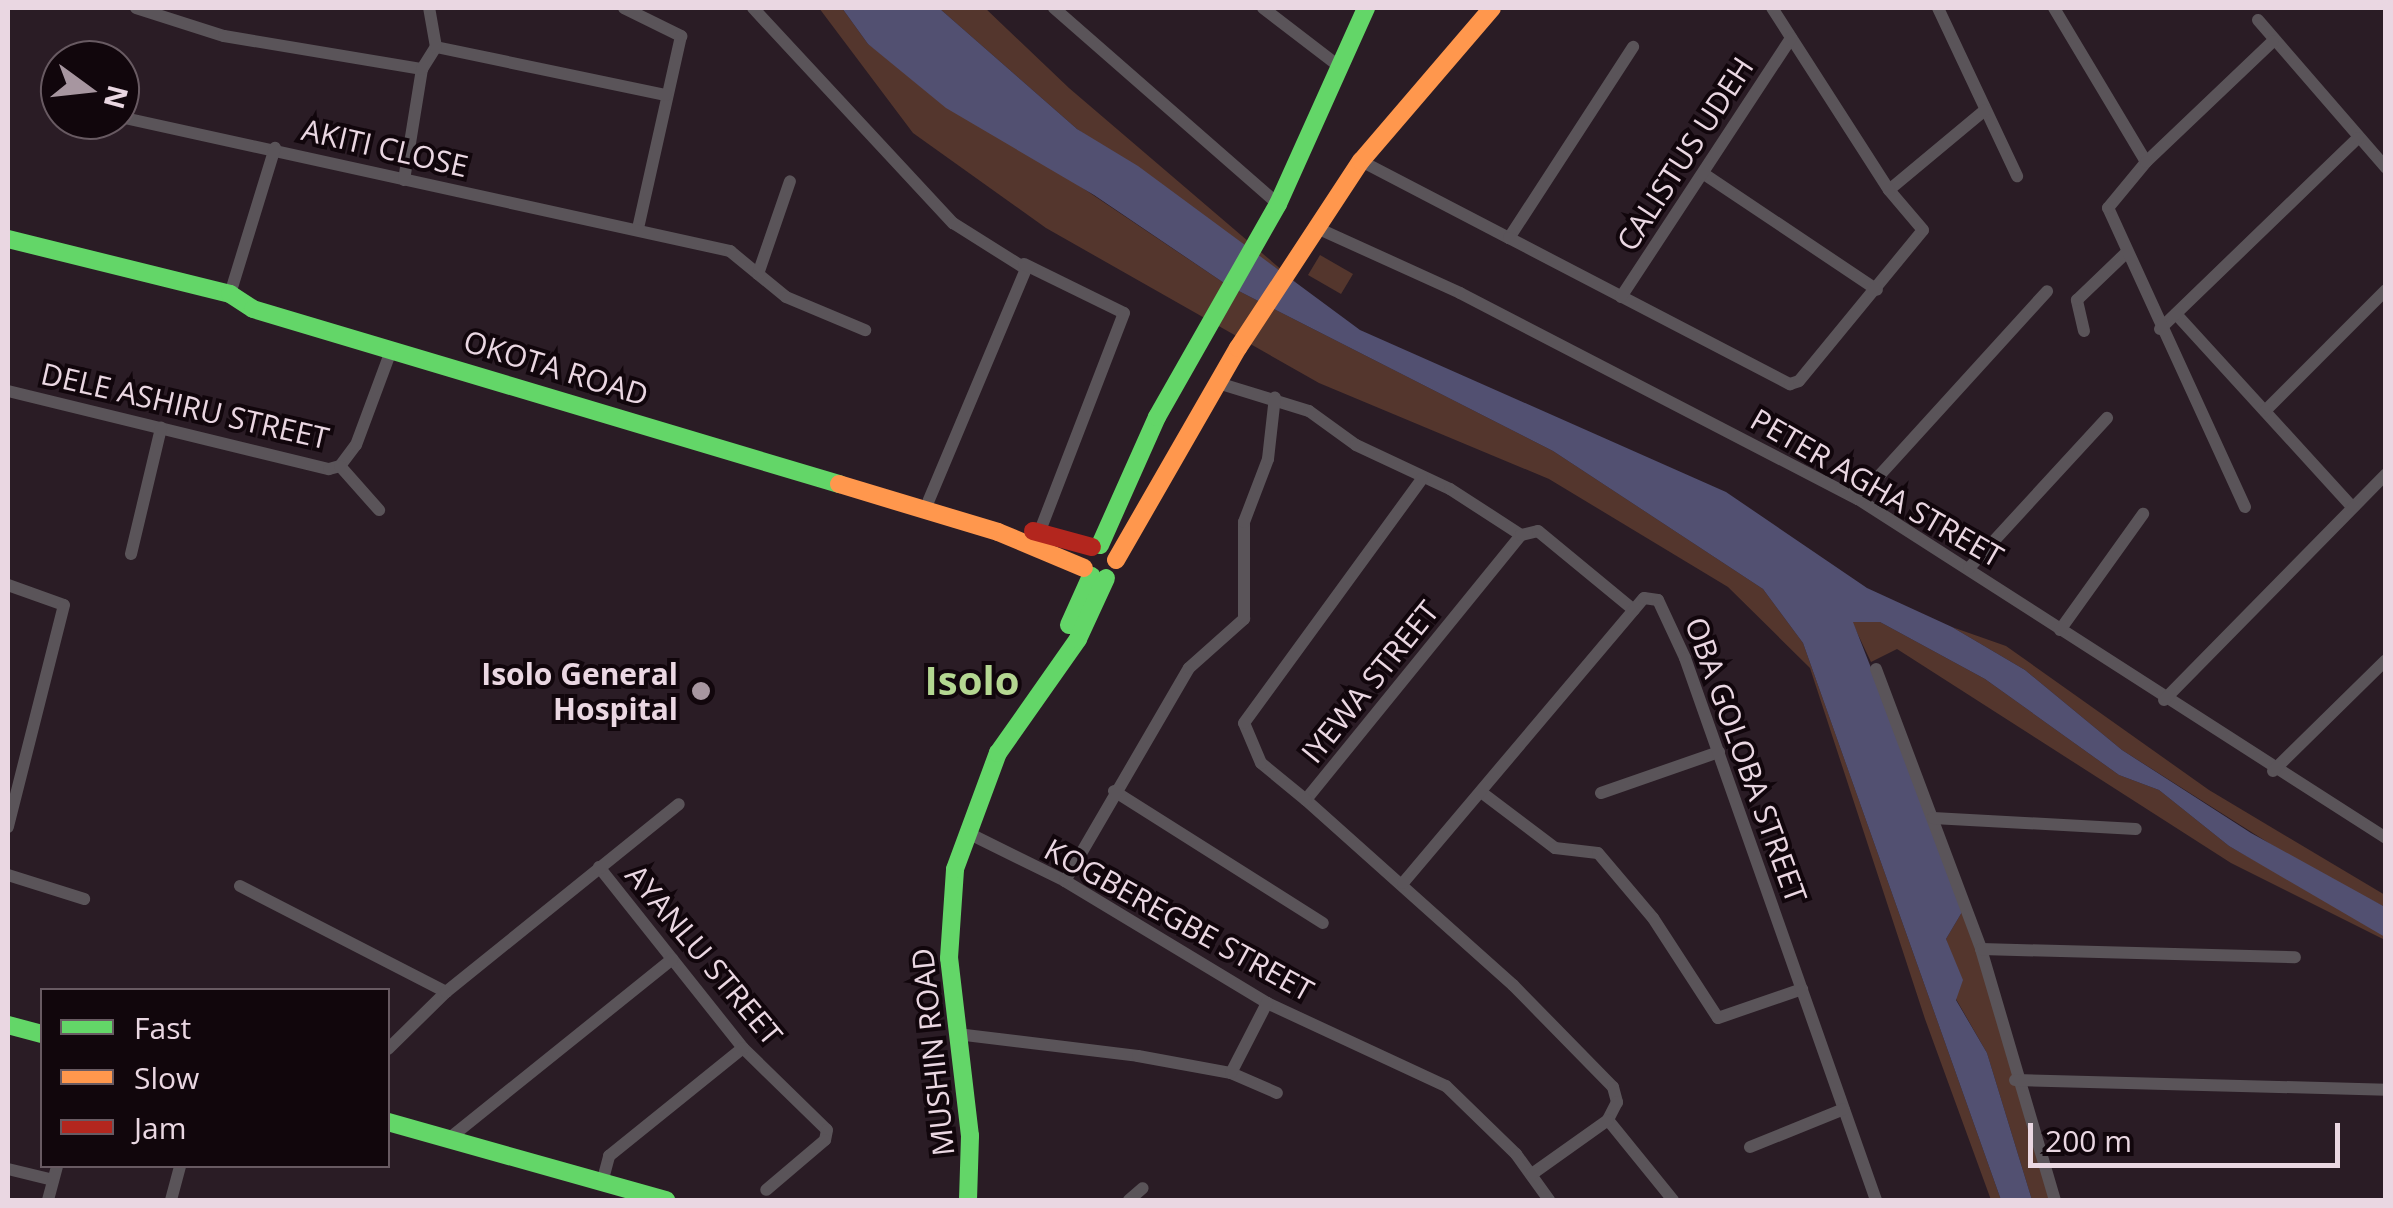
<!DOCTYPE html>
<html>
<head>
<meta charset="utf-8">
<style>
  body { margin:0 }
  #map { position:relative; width:2393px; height:1208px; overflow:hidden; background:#2a1c25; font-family:"Open Sans",sans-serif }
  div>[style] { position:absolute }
  .green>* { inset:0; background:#54362d }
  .water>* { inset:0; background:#525071 }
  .street>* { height:12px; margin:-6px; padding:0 6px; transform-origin:6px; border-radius:6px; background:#5a5459 }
  .fast>* { height:18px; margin:-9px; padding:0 9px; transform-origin:9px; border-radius:9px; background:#63d668 }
  .slow>* { height:18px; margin:-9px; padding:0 9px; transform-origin:9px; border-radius:9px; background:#ff974d }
  .jam>* { height:18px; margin:-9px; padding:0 9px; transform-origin:9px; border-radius:9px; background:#b3261e }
  .dots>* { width:28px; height:28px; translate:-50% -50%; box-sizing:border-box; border:5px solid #11060c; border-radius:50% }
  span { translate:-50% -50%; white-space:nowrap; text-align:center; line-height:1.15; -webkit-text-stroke:8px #11060c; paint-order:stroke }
  .street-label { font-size:30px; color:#ead7e2 }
  .poi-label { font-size:30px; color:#ead7e2; font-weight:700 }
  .right { translate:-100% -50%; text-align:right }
  .district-label { font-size:40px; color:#b4d791; font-weight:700 }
  .frame { position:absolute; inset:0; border:10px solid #ead7e2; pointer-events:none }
  .legend { position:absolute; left:40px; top:988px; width:350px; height:180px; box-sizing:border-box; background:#11060c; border:2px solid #685a62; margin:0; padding:12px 18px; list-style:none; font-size:30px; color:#ead7e2 }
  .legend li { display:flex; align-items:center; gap:20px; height:50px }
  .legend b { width:50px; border:2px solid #685a62 }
  .north { position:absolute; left:40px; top:40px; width:100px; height:100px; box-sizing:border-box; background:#11060c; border:2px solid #685a62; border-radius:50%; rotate:105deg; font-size:28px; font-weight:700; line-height:40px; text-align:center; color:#ead7e2 }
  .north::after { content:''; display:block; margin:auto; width:35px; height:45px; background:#a796a0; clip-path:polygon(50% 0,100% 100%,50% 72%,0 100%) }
  .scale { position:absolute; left:2028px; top:1123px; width:312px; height:45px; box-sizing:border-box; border:5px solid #ead7e2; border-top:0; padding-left:12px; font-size:30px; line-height:35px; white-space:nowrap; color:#ead7e2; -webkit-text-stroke:8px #11060c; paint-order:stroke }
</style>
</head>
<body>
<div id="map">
  <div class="green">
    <div style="clip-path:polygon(819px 8px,842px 8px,868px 44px,1227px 285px,1553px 451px,1763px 589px,1803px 643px,2001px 1200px,1991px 1200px,1925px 1019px,1810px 668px,1728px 587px,1549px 479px,1319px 383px,1046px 228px,913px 133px)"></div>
    <div style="clip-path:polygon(939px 8px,985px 8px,1069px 88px,1297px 283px,1077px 129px)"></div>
    <div style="clip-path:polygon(1320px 255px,1353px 274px,1341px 294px,1308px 275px)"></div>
    <div style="clip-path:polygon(1852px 622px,1880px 622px,1985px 679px,2119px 775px,2159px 790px,2229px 846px,2385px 934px,2385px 940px,2231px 863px,1897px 649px,1871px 662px)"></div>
    <div style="clip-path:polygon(1952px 627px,2006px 646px,2209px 790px,2385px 895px,2385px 907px,2313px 871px,2122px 750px,2025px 670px)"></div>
    <div style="clip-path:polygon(1965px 907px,2059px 1200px,2032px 1200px,1987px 1053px,1956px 999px,1946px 939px)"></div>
  </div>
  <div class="water">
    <div style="clip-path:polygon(842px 8px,939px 8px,1077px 129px,1138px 166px,1360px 330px,1726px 492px,1867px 588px,1952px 627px,2025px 670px,2122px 750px,2251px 833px,2385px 907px,2385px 937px,2229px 846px,2159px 790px,2119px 775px,1985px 679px,1880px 622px,1853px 622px,1965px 907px,1946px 939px,1963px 980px,1956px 1000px,1987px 1053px,2032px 1200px,2001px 1200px,1803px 643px,1763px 589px,1553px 451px,1227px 285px,1094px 195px,946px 108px,868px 44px)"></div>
  </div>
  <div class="street">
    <div style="left:136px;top:8px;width:92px;rotate:17.7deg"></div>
    <div style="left:224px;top:36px;width:201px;rotate:9.5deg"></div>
    <div style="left:624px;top:8px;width:64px;rotate:26.2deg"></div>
    <div style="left:681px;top:36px;width:198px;rotate:102.6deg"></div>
    <div style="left:753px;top:8px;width:294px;rotate:47.1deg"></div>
    <div style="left:953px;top:223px;width:86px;rotate:32.2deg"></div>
    <div style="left:1026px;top:269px;width:251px;rotate:112.8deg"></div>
    <div style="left:1054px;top:8px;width:298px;rotate:41.2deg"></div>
    <div style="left:1263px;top:8px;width:97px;rotate:37.5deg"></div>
    <div style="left:1938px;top:8px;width:186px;rotate:64.8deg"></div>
    <div style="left:2054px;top:8px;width:179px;rotate:59.1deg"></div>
    <div style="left:2258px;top:20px;width:196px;rotate:49.1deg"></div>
    <div style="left:436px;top:47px;width:235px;rotate:11.8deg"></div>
    <div style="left:120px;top:117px;width:625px;rotate:12.39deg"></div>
    <div style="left:730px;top:251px;width:72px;rotate:39.4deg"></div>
    <div style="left:786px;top:297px;width:86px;rotate:22.7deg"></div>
    <div style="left:1361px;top:161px;width:167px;rotate:27.5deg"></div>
    <div style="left:1509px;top:238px;width:228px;rotate:-57deg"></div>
    <div style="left:1704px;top:174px;width:208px;rotate:33.8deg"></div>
    <div style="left:404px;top:180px;width:112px;rotate:-80.8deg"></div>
    <div style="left:422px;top:69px;width:26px;rotate:-58deg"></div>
    <div style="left:436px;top:47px;width:40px;rotate:-100deg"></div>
    <div style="left:1889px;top:190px;width:125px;rotate:-39.8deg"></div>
    <div style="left:1317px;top:228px;width:157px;rotate:24.4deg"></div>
    <div style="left:1460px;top:293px;width:448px;rotate:27.4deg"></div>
    <div style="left:1858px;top:499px;width:627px;rotate:32.7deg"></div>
    <div style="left:1509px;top:238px;width:317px;rotate:27.5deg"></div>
    <div style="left:1790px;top:384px;width:9px;rotate:-18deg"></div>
    <div style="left:1799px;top:381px;width:195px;rotate:-50.6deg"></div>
    <div style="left:1923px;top:230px;width:52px;rotate:-130.4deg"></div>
    <div style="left:1889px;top:190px;width:216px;rotate:-122.7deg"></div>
    <div style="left:1024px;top:264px;width:111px;rotate:26.1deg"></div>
    <div style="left:1124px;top:313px;width:236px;rotate:111.1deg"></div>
    <div style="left:758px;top:274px;width:98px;rotate:-71deg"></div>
    <div style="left:230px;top:294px;width:153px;rotate:-72.9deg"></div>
    <div style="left:1621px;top:297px;width:310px;rotate:-56.7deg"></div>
    <div style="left:2176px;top:314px;width:261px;rotate:47.6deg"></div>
    <div style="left:2160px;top:329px;width:275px;rotate:-44deg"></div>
    <div style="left:2084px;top:331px;width:32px;rotate:-103deg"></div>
    <div style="left:2077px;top:300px;width:68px;rotate:-43.8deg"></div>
    <div style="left:1218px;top:383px;width:95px;rotate:17.1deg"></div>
    <div style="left:1309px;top:411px;width:58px;rotate:35.9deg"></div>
    <div style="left:1356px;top:445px;width:104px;rotate:25.1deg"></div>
    <div style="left:1450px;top:489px;width:85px;rotate:32.9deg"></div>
    <div style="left:1521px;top:535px;width:341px;rotate:129.1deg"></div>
    <div style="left:1306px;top:800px;width:278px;rotate:41.8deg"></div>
    <div style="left:1513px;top:985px;width:143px;rotate:45.6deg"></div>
    <div style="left:1613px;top:1087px;width:16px;rotate:75deg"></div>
    <div style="left:1617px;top:1102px;width:20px;rotate:117deg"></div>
    <div style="left:1608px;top:1120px;width:103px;rotate:50.9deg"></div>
    <div style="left:8px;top:391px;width:330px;rotate:13.7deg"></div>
    <div style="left:329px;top:469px;width:11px;rotate:-15deg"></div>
    <div style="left:340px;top:466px;width:26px;rotate:-53deg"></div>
    <div style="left:356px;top:445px;width:103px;rotate:-69.6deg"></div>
    <div style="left:2265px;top:411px;width:171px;rotate:-45deg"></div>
    <div style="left:340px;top:466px;width:59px;rotate:48.4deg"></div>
    <div style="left:1858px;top:499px;width:281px;rotate:-47.7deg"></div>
    <div style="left:2245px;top:507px;width:329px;rotate:-114.6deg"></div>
    <div style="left:2108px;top:208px;width:60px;rotate:-50.4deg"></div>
    <div style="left:2146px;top:162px;width:175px;rotate:-43.6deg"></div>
    <div style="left:1521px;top:535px;width:17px;rotate:-13deg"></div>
    <div style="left:1538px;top:531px;width:124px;rotate:39.5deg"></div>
    <div style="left:131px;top:554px;width:130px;rotate:-76.6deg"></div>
    <div style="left:1969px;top:568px;width:204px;rotate:-47.4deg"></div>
    <div style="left:8px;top:585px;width:59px;rotate:19.7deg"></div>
    <div style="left:64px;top:605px;width:229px;rotate:104.2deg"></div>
    <div style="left:2060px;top:630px;width:143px;rotate:-54.4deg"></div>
    <div style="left:1876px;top:669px;width:299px;rotate:69.4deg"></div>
    <div style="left:1981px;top:949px;width:262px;rotate:73.6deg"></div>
    <div style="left:2164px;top:700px;width:317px;rotate:-45.5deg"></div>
    <div style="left:2273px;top:771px;width:158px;rotate:-44.5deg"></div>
    <div style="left:1114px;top:791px;width:247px;rotate:32.3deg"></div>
    <div style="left:1481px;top:792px;width:93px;rotate:37.1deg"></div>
    <div style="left:1555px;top:848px;width:43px;rotate:6.6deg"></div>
    <div style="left:1598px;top:853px;width:85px;rotate:49.8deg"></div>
    <div style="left:1653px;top:918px;width:119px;rotate:57deg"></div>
    <div style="left:1718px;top:1018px;width:89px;rotate:-19deg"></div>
    <div style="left:1601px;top:793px;width:125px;rotate:-19.2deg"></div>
    <div style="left:1306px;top:800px;width:58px;rotate:-140.6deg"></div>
    <div style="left:1261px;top:763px;width:43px;rotate:-113deg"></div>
    <div style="left:1244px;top:723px;width:302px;rotate:-53.9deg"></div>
    <div style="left:1933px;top:818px;width:203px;rotate:3.1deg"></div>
    <div style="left:966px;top:832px;width:110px;rotate:26.3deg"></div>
    <div style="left:1065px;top:881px;width:236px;rotate:31.1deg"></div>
    <div style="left:1267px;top:1003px;width:197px;rotate:24.9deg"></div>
    <div style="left:1446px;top:1086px;width:98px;rotate:44.2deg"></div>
    <div style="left:1516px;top:1154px;width:57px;rotate:54.3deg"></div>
    <div style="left:599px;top:867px;width:231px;rotate:51.5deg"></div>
    <div style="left:743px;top:1048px;width:117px;rotate:44.3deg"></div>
    <div style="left:827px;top:1130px;width:10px;rotate:101deg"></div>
    <div style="left:825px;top:1140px;width:77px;rotate:139.7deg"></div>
    <div style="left:8px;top:875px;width:80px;rotate:17.5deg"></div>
    <div style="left:1065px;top:881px;width:246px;rotate:-59.8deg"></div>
    <div style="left:1189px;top:668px;width:74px;rotate:-41.7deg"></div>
    <div style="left:1244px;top:619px;width:97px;rotate:-90deg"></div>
    <div style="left:1244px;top:522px;width:67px;rotate:-69.1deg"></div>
    <div style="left:1268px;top:459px;width:62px;rotate:-83.6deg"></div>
    <div style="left:1403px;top:883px;width:373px;rotate:-49.8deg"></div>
    <div style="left:1644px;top:598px;width:14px;rotate:8deg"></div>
    <div style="left:1658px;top:600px;width:64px;rotate:65deg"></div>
    <div style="left:1685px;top:658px;width:575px;rotate:70.59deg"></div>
    <div style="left:240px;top:886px;width:232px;rotate:27.2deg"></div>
    <div style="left:1981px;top:949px;width:314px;rotate:1.5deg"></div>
    <div style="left:957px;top:1034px;width:182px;rotate:6.9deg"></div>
    <div style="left:1138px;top:1056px;width:95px;rotate:10.4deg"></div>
    <div style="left:1231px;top:1073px;width:50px;rotate:23.5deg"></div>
    <div style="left:388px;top:1049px;width:81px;rotate:-44.5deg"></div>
    <div style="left:446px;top:992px;width:299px;rotate:-38.9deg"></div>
    <div style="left:1231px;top:1073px;width:79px;rotate:-62.8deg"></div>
    <div style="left:2015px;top:1080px;width:371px;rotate:1.5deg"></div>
    <div style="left:451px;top:1137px;width:284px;rotate:-38.8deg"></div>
    <div style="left:1750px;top:1147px;width:101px;rotate:-22deg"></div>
    <div style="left:8px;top:1169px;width:46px;rotate:13.7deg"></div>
    <div style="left:1532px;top:1174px;width:93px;rotate:-35.4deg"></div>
    <div style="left:603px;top:1179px;width:24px;rotate:-75deg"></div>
    <div style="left:609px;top:1156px;width:172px;rotate:-38.9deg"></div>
    <div style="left:48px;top:1200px;width:35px;rotate:-75deg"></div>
    <div style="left:171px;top:1200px;width:35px;rotate:-75deg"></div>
    <div style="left:1129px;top:1200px;width:18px;rotate:-41deg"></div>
  </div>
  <div class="fast">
    <div style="left:8px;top:239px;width:229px;rotate:13.9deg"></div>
    <div style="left:230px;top:294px;width:27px;rotate:33deg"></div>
    <div style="left:253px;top:309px;width:612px;rotate:16.63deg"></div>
    <div style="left:1100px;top:545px;width:140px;rotate:-66deg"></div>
    <div style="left:1157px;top:417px;width:245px;rotate:-60.4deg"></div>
    <div style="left:1278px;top:204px;width:215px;rotate:-65.8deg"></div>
    <div style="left:1069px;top:625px;width:54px;rotate:-65.8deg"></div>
    <div style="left:8px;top:1025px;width:35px;rotate:15deg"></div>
    <div style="left:388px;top:1122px;width:289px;rotate:15.7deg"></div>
    <div style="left:968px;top:1200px;width:64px;rotate:-88.2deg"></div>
    <div style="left:970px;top:1136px;width:179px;rotate:-96.7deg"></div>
    <div style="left:949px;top:958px;width:89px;rotate:-86.1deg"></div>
    <div style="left:955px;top:869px;width:124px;rotate:-69.7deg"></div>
    <div style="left:998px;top:753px;width:139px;rotate:-54.9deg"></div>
    <div style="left:1078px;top:639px;width:67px;rotate:-65.3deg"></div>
  </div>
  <div class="slow">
    <div style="left:839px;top:484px;width:166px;rotate:16.8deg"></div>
    <div style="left:998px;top:532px;width:93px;rotate:22.7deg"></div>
    <div style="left:1116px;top:560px;width:245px;rotate:-60.1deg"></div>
    <div style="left:1238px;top:348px;width:224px;rotate:-56.7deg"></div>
    <div style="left:1361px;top:161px;width:201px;rotate:-49.4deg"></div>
  </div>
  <div class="jam">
    <div style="left:1033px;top:531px;width:61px;rotate:15.2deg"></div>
  </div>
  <div class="dots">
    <div style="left:701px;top:691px;background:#a796a0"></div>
  </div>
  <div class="street-label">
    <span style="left:385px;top:148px;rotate:13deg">AKITI CLOSE</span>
    <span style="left:1685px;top:154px;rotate:-57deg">CALISTUS UDEH</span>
    <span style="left:556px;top:368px;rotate:17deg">OKOTA ROAD</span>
    <span style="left:185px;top:406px;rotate:13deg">DELE ASHIRU STREET</span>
    <span style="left:1877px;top:488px;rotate:30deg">PETER AGHA STREET</span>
    <span style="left:1370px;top:682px;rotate:-51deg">IYEWA STREET</span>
    <span style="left:1746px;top:760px;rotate:70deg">OBA GOLOBA STREET</span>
    <span style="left:1179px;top:920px;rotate:29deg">KOGBEREGBE STREET</span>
    <span style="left:704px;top:955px;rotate:50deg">AYANLU STREET</span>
    <span style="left:933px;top:1052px;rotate:-96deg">MUSHIN ROAD</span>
  </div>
  <div class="poi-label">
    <span class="right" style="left:678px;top:691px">Isolo General<br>Hospital</span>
  </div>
  <div class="district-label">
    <span style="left:972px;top:680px">Isolo</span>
  </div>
  <div class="frame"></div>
  <ul class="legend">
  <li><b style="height:12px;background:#63d668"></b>Fast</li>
  <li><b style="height:12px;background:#ff974d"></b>Slow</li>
  <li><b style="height:12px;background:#b3261e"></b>Jam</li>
  </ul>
  <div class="north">N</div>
  <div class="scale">200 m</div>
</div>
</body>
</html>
